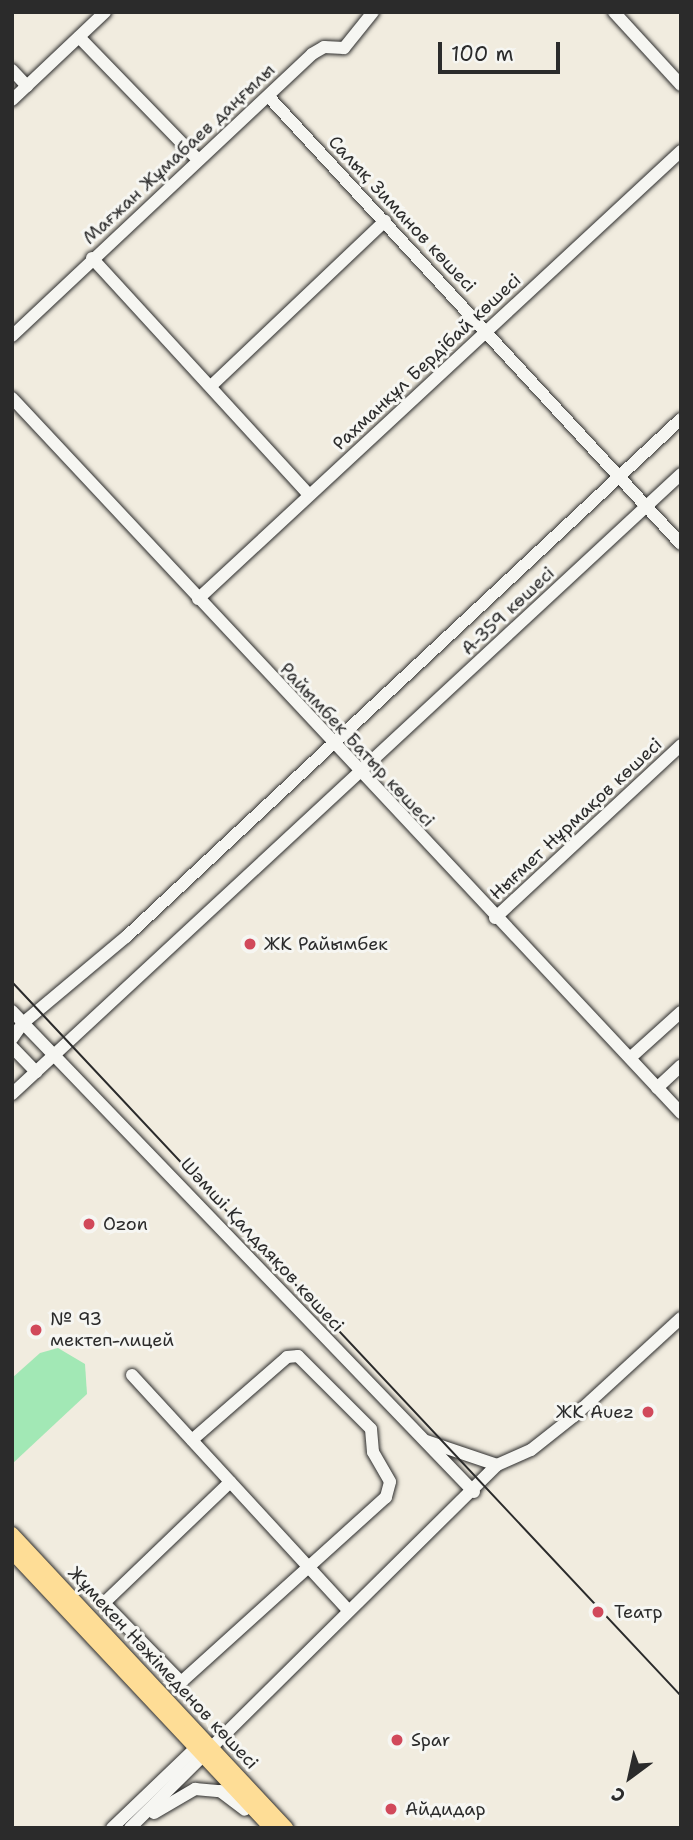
<!DOCTYPE html>
<html>
<head>
<meta charset="utf-8">
<style>
  body { margin:0 }
  #map { position:relative; width:693px; height:1840px; overflow:hidden; background:#f1ecdf; font-family:"Shantell Sans",sans-serif }
  div>[style] { position:absolute }
  .green>* { inset:0; background:#a2e8b5 }
  .roads { filter:drop-shadow(0 0 2px #2b2b2b) drop-shadow(0 0 2px #2b2b2b) }
  .minor>* { height:12px; margin:-6px; padding:0 6px; transform-origin:6px; border-radius:6px; background:#f6f6f2 }
  .major>* { height:14px; margin:-7px; padding:0 7px; transform-origin:7px; border-radius:7px; background:#fedd96 }
  .tram>* { height:2px; margin:-1px; padding:0 1px; transform-origin:1px; border-radius:1px; background:#2b2b2b }
  .dots>* { width:19px; height:19px; translate:-50% -50%; box-sizing:border-box; border:4px solid #f6f6f2; border-radius:50% }
  span { translate:-50% -50%; white-space:nowrap; text-align:center; line-height:1.15; -webkit-text-stroke:6px #f6f6f2; paint-order:stroke }
  .street-label { font-size:18px; color:#2b2b2b }
  .poi-label { font-size:18px; color:#2b2b2b }
  .left { translate:0 -50%; text-align:left }
  .right { translate:-100% -50%; text-align:right }
  .frame { position:absolute; inset:0; border:14px solid #2b2b2b; pointer-events:none }
  .north { position:absolute; left:595px; top:1742px; width:70px; height:70px; -webkit-text-stroke:5px #f6f6f2; paint-order:stroke; rotate:213deg; font-size:19px; font-weight:700; line-height:28px; text-align:center; color:#2b2b2b }
  .north::after { content:''; display:block; margin:auto; width:24px; height:32px; background:#2b2b2b; clip-path:polygon(50% 0,100% 100%,50% 72%,0 100%) }
  .scale { position:absolute; left:438px; top:42px; width:122px; height:32px; box-sizing:border-box; border:4px solid #2b2b2b; border-top:0; padding-left:9px; font-size:21px; line-height:24px; white-space:nowrap; color:#2b2b2b; -webkit-text-stroke:5px #f6f6f2; paint-order:stroke }
</style>
</head>
<body>
<div id="map">
  <div class="green">
    <div style="clip-path:polygon(58px 1348px,85px 1364px,87px 1394px,12px 1464px,12px 1378px,40px 1353px)"></div>
  </div>
  <div class="roads">
    <div class="minor">
      <div style="left:614px;top:12px;width:99px;rotate:47.5deg"></div>
      <div style="left:79px;top:37px;width:171px;rotate:45.9deg"></div>
      <div style="left:12px;top:70px;width:22px;rotate:47deg"></div>
      <div style="left:268px;top:96px;width:609px;rotate:47.33deg"></div>
      <div style="left:12px;top:100px;width:128px;rotate:-43.4deg"></div>
      <div style="left:92px;top:258px;width:321px;rotate:47.5deg"></div>
      <div style="left:12px;top:336px;width:412px;rotate:-43.2deg"></div>
      <div style="left:312px;top:54px;width:14px;rotate:-30deg"></div>
      <div style="left:324px;top:47px;width:20px;rotate:3deg"></div>
      <div style="left:344px;top:48px;width:46px;rotate:-51.1deg"></div>
      <div style="left:211px;top:386px;width:240px;rotate:-43.5deg"></div>
      <div style="left:12px;top:398px;width:979px;rotate:46.9deg"></div>
      <div style="left:198px;top:599px;width:659px;rotate:-42.85deg"></div>
      <div style="left:495px;top:918px;width:254px;rotate:-42.9deg"></div>
      <div style="left:12px;top:1011px;width:16px;rotate:47deg"></div>
      <div style="left:23px;top:1023px;width:19px;rotate:125deg"></div>
      <div style="left:12px;top:1047px;width:35px;rotate:46deg"></div>
      <div style="left:630px;top:1058px;width:69px;rotate:-42deg"></div>
      <div style="left:657px;top:1088px;width:33px;rotate:-43deg"></div>
      <div style="left:12px;top:1094px;width:912px;rotate:-42.82deg"></div>
      <div style="left:132px;top:1375px;width:319px;rotate:47.4deg"></div>
      <div style="left:192px;top:1440px;width:126px;rotate:-41.1deg"></div>
      <div style="left:287px;top:1357px;width:11px;rotate:-5deg"></div>
      <div style="left:298px;top:1356px;width:103px;rotate:45deg"></div>
      <div style="left:371px;top:1429px;width:23px;rotate:85deg"></div>
      <div style="left:373px;top:1452px;width:34px;rotate:60deg"></div>
      <div style="left:390px;top:1482px;width:16px;rotate:105deg"></div>
      <div style="left:386px;top:1497px;width:276px;rotate:137.9deg"></div>
      <div style="left:181px;top:1682px;width:110px;rotate:-134.3deg"></div>
      <div style="left:104px;top:1603px;width:175px;rotate:-43.8deg"></div>
      <div style="left:426px;top:1441px;width:75px;rotate:18.7deg"></div>
      <div style="left:474px;top:1492px;width:651px;rotate:-133.88deg"></div>
      <div style="left:23px;top:1023px;width:134px;rotate:-39.9deg"></div>
      <div style="left:126px;top:937px;width:759px;rotate:-43.03deg"></div>
      <div style="left:154px;top:1813px;width:48px;rotate:-30.3deg"></div>
      <div style="left:195px;top:1789px;width:25px;rotate:5deg"></div>
      <div style="left:220px;top:1791px;width:31px;rotate:37deg"></div>
      <div style="left:112px;top:1828px;width:126px;rotate:-43.7deg"></div>
      <div style="left:130px;top:1828px;width:516px;rotate:-44.69deg"></div>
      <div style="left:497px;top:1465px;width:37px;rotate:-24deg"></div>
      <div style="left:531px;top:1450px;width:55px;rotate:-38.3deg"></div>
      <div style="left:574px;top:1416px;width:145px;rotate:-42.5deg"></div>
    </div>
    <div class="major">
      <div style="left:12px;top:1534px;width:402px;rotate:47deg"></div>
      <div style="left:12px;top:1552px;width:378px;rotate:46.8deg"></div>
    </div>
  </div>
  <div class="tram">
    <div style="left:12px;top:982px;width:978px;rotate:46.86deg"></div>
  </div>
  <div class="dots">
    <div style="left:250px;top:944px;background:#d1495b"></div>
    <div style="left:89px;top:1224px;background:#d1495b"></div>
    <div style="left:36px;top:1330px;background:#d1495b"></div>
    <div style="left:648px;top:1412px;background:#d1495b"></div>
    <div style="left:598px;top:1612px;background:#d1495b"></div>
    <div style="left:397px;top:1740px;background:#d1495b"></div>
    <div style="left:391px;top:1809px;background:#d1495b"></div>
  </div>
  <div class="street-label">
    <span style="left:179px;top:154px;rotate:-43deg">Мағжан Жұмабаев даңғылы</span>
    <span style="left:402px;top:214px;rotate:47deg">Салық Зиманов көшесі</span>
    <span style="left:427px;top:362px;rotate:-43deg">Рахманқұл Бердібай көшесі</span>
    <span style="left:508px;top:611px;rotate:-43deg">А-359 көшесі</span>
    <span style="left:357px;top:745px;rotate:47deg">Райымбек Батыр көшесі</span>
    <span style="left:576px;top:819px;rotate:-43deg">Нығмет Нұрмақов көшесі</span>
    <span style="left:262px;top:1245px;rotate:47deg">Шәмші Қалдаяқов көшесі</span>
    <span style="left:163px;top:1668px;rotate:47deg">Жұмекен Нәжімеденов көшесі</span>
  </div>
  <div class="poi-label">
    <span class="left" style="left:264px;top:944px">ЖК Райымбек</span>
    <span class="left" style="left:103px;top:1224px">Ozon</span>
    <span class="left" style="left:50px;top:1330px">№ 93<br>мектеп-лицей</span>
    <span class="right" style="left:634px;top:1412px">ЖК Auez</span>
    <span class="left" style="left:614px;top:1612px">Театр</span>
    <span class="left" style="left:411px;top:1740px">Spar</span>
    <span class="left" style="left:405px;top:1809px">Айдидар</span>
  </div>
  <div class="frame"></div>
  <div class="north">С</div>
  <div class="scale">100 m</div>
</div>
</body>
</html>
